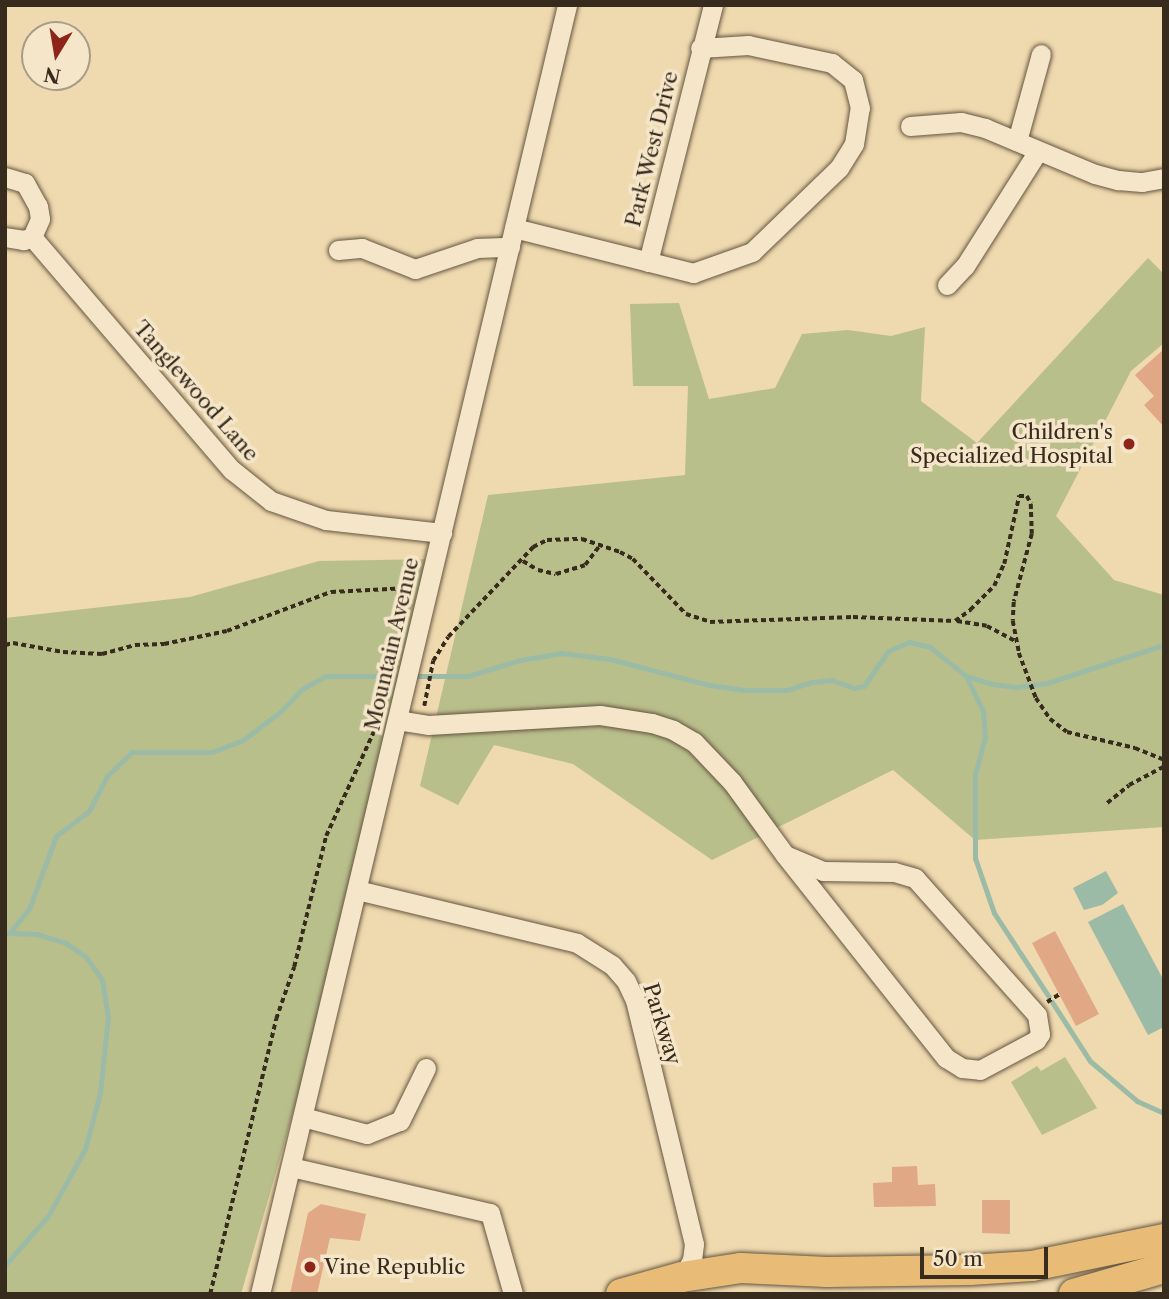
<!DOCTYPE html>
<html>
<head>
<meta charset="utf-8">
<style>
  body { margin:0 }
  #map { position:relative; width:1169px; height:1299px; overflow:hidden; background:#efd9ae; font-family:"Libre Caslon Text",serif }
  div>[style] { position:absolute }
  .green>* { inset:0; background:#b9bf8b }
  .water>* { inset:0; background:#9bbba6 }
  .stream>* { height:5px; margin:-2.5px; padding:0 2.5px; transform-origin:2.5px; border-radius:2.5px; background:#9bbba6 }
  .building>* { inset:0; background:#e0a885 }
  .path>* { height:3.5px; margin-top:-1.75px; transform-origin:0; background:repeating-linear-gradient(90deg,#372b1d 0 5px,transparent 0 8.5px) }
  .roads { filter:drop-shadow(0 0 2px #655641) drop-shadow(0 0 2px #655641) }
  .minor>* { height:19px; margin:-9.5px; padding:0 9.5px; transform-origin:9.5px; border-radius:9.5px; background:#f5e6ca }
  .highway>* { height:30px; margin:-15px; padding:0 15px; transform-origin:15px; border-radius:15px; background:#e8bc77 }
  .dots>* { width:19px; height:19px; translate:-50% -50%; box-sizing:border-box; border:4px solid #f5e6ca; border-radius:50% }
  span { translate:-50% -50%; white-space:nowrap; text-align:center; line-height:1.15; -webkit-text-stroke:7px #f5e6ca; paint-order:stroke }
  .street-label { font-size:21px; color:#372b1d }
  .poi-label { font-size:21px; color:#372b1d }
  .right { translate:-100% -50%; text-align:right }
  .left { translate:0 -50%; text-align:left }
  .frame { position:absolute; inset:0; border:7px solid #372b1d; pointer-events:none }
  .north { position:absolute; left:21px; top:21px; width:70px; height:70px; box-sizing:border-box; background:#f5e6ca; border:2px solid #a99b85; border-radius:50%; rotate:191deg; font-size:19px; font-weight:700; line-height:28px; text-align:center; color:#372b1d }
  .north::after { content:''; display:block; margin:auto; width:24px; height:32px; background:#8f2418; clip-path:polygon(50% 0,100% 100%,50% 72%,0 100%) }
  .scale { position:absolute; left:920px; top:1247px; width:128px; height:32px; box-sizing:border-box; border:4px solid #372b1d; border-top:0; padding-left:9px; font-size:21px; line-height:24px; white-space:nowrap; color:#372b1d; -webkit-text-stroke:5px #f5e6ca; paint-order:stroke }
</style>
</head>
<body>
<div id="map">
  <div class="green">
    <div style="clip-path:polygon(1148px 258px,1164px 274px,1164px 343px,1131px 371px,1056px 516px,1114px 580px,1164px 595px,1164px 827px,975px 840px,893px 770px,712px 860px,573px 764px,494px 745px,458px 805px,420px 786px,488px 495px,685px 475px,688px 386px,633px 386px,630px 304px,679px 303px,709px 399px,775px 388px,802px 334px,848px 330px,891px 336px,925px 327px,921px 401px,977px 443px)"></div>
    <div style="clip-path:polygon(436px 559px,357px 890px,241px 1294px,5px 1294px,5px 618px,190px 597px,319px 561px)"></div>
    <div style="clip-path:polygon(1065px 1057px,1097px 1108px,1042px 1135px,1011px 1082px,1037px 1066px,1041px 1071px)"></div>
  </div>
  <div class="water">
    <div style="clip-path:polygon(1106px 871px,1118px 893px,1102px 905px,1084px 910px,1073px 888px)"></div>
    <div style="clip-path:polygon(1123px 904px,1164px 981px,1164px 1027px,1148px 1035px,1088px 922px)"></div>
  </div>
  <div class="stream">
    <div style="left:413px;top:676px;width:55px"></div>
    <div style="left:468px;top:676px;width:54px;rotate:-17.1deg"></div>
    <div style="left:520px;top:660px;width:42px;rotate:-9.7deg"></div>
    <div style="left:561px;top:653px;width:49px;rotate:7deg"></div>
    <div style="left:610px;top:659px;width:102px;rotate:14.7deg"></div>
    <div style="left:709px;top:685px;width:36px;rotate:8deg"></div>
    <div style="left:745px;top:690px;width:42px"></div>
    <div style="left:787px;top:690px;width:26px;rotate:-18deg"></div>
    <div style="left:812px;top:682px;width:20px;rotate:-6deg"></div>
    <div style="left:832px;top:680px;width:23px;rotate:20deg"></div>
    <div style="left:854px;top:688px;width:10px;rotate:-11deg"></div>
    <div style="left:864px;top:686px;width:42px;rotate:-55.6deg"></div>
    <div style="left:888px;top:651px;width:23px;rotate:-23deg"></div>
    <div style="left:909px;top:642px;width:22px;rotate:13deg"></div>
    <div style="left:930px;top:647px;width:46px;rotate:38.9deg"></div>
    <div style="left:966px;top:676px;width:27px;rotate:17deg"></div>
    <div style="left:992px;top:684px;width:24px;rotate:7deg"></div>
    <div style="left:1016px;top:687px;width:31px;rotate:-7deg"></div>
    <div style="left:1047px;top:683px;width:123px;rotate:-18deg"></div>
    <div style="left:966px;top:676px;width:39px;rotate:64deg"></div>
    <div style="left:983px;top:711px;width:26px;rotate:86deg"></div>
    <div style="left:985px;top:737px;width:38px;rotate:105deg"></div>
    <div style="left:975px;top:774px;width:84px;rotate:90deg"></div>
    <div style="left:975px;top:858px;width:58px;rotate:70.9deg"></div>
    <div style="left:994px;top:913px;width:100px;rotate:56.8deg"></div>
    <div style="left:11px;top:931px;width:28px;rotate:-51deg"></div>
    <div style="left:29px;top:909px;width:78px;rotate:-69.7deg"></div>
    <div style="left:56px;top:836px;width:41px;rotate:-37.1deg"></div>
    <div style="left:89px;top:811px;width:39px;rotate:-63deg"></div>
    <div style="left:107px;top:776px;width:35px;rotate:-44deg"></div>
    <div style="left:132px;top:752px;width:80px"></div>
    <div style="left:212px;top:752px;width:33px;rotate:-21deg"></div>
    <div style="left:243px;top:740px;width:46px;rotate:-37.1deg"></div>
    <div style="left:280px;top:712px;width:32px;rotate:-46deg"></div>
    <div style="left:302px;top:689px;width:26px;rotate:-29deg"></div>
    <div style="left:325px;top:676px;width:78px"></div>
    <div style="left:5px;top:933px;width:32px;rotate:2deg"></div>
    <div style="left:37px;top:934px;width:30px;rotate:17deg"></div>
    <div style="left:66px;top:943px;width:24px;rotate:35deg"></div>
    <div style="left:86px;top:957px;width:28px;rotate:55deg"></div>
    <div style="left:102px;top:980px;width:36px;rotate:81deg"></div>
    <div style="left:108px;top:1016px;width:77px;rotate:95.9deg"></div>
    <div style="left:100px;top:1093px;width:58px;rotate:105deg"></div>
    <div style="left:85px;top:1149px;width:77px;rotate:118.9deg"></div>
    <div style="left:48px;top:1216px;width:65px;rotate:131.3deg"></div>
    <div style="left:1052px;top:1002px;width:70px;rotate:57.2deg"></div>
    <div style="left:1090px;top:1061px;width:62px;rotate:40.4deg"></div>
    <div style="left:1137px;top:1101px;width:30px;rotate:24deg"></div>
  </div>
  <div class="building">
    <div style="clip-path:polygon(1164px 349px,1164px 427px,1144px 405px,1154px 396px,1135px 375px)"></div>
    <div style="clip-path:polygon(1055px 931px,1099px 1014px,1076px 1026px,1032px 943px)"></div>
    <div style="clip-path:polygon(917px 1166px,918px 1185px,935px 1184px,936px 1206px,874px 1207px,873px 1183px,892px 1182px,892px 1167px)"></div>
    <div style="clip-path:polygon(982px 1200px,1010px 1200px,1010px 1234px,982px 1233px)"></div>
    <div style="clip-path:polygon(321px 1204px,366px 1214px,360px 1241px,330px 1238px,317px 1294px,290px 1294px,308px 1213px)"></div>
  </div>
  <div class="path">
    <div style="left:523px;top:561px;width:17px;rotate:31deg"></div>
    <div style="left:538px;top:570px;width:18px;rotate:13deg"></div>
    <div style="left:556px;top:574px;width:30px;rotate:-17deg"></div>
    <div style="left:585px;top:565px;width:26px;rotate:-53deg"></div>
    <div style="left:957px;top:621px;width:30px;rotate:9deg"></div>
    <div style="left:987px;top:626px;width:32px;rotate:28deg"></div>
    <div style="left:5px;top:645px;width:8px;rotate:-14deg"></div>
    <div style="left:13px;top:643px;width:51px;rotate:10.2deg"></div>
    <div style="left:63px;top:652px;width:39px;rotate:3deg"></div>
    <div style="left:102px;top:654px;width:34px;rotate:-15deg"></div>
    <div style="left:135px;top:645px;width:29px;rotate:-2deg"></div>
    <div style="left:164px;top:644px;width:64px;rotate:-11.7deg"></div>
    <div style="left:227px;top:631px;width:111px;rotate:-20.6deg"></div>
    <div style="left:331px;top:592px;width:78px;rotate:-2.9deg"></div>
    <div style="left:409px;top:588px;width:3px;rotate:90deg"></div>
    <div style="left:424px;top:706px;width:46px;rotate:-78.7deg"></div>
    <div style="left:433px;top:661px;width:28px;rotate:-58deg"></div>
    <div style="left:448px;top:637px;width:124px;rotate:-46.6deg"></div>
    <div style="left:533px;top:547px;width:16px;rotate:-27deg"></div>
    <div style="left:547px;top:540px;width:35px;rotate:-2deg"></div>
    <div style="left:582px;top:539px;width:40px;rotate:18.9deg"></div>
    <div style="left:620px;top:552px;width:15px;rotate:28deg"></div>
    <div style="left:633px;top:559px;width:76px;rotate:46.1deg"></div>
    <div style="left:686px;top:614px;width:25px;rotate:18deg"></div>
    <div style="left:710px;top:622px;width:143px;rotate:-2deg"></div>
    <div style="left:853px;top:617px;width:102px;rotate:2.2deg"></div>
    <div style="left:955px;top:621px;width:19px;rotate:-36deg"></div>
    <div style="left:970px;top:610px;width:34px;rotate:-45deg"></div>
    <div style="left:994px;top:586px;width:24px;rotate:-66deg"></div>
    <div style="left:1004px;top:564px;width:70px;rotate:-77.6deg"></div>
    <div style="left:1019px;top:496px;width:8px"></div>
    <div style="left:1027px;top:496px;width:9px;rotate:63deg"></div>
    <div style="left:1031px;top:504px;width:30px;rotate:88deg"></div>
    <div style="left:1032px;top:534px;width:70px;rotate:104.8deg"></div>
    <div style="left:1014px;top:602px;width:19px;rotate:93deg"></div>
    <div style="left:1013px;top:621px;width:33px;rotate:79deg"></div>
    <div style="left:1019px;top:653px;width:48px;rotate:69.3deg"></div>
    <div style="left:1036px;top:698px;width:25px;rotate:56deg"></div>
    <div style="left:1050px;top:719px;width:21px;rotate:37deg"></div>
    <div style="left:1067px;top:732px;width:70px;rotate:13.2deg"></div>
    <div style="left:1135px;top:748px;width:31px;rotate:22deg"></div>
    <div style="left:1107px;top:803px;width:28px;rotate:-39deg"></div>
    <div style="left:1129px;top:785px;width:40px;rotate:-28deg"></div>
    <div style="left:1047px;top:1002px;width:15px;rotate:-32deg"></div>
    <div style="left:210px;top:1294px;width:283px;rotate:-76.5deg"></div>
    <div style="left:276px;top:1019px;width:55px;rotate:-70.9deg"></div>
    <div style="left:294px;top:967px;width:135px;rotate:-76.3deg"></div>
    <div style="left:326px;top:836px;width:115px;rotate:-65.4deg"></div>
  </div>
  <div class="roads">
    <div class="minor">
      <div style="left:910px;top:126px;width:51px;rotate:-4.5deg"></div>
      <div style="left:961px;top:122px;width:25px;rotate:14deg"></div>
      <div style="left:985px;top:128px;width:119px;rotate:22.7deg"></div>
      <div style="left:1095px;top:174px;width:24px;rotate:15deg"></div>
      <div style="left:1118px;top:180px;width:24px;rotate:5deg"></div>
      <div style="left:1142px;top:182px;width:22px;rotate:-10deg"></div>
      <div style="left:1017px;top:141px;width:90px;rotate:-74.6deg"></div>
      <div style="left:5px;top:177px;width:21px;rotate:17deg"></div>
      <div style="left:25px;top:183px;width:26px;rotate:61deg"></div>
      <div style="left:38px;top:206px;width:13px;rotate:81deg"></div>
      <div style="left:40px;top:219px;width:20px;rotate:114deg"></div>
      <div style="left:32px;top:237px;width:9px;rotate:159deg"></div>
      <div style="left:24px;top:240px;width:19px;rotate:-171deg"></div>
      <div style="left:514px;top:228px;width:185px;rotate:14.1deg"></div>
      <div style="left:693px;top:273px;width:63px;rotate:-19.6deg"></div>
      <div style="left:752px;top:252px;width:121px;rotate:-44deg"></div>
      <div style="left:839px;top:168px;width:28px;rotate:-58deg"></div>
      <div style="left:854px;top:144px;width:36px;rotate:-81deg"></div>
      <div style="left:860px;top:108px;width:29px;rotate:-104deg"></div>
      <div style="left:853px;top:80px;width:27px;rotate:-141deg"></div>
      <div style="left:832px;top:63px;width:86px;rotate:-167.9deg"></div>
      <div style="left:748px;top:45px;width:48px;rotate:176.4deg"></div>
      <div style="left:32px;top:237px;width:307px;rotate:49.4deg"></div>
      <div style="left:232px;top:470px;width:50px;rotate:38.5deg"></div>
      <div style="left:271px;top:501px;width:58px;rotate:19.1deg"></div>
      <div style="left:326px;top:520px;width:117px;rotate:6.4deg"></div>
      <div style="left:338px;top:250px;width:24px;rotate:-5deg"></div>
      <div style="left:362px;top:248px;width:57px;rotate:21.6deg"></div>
      <div style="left:415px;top:269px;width:65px;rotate:-18.7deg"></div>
      <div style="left:477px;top:248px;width:33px;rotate:-2deg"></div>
      <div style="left:648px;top:262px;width:265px;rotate:-75.8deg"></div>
      <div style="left:947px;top:285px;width:26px;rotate:-47deg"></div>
      <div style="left:965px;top:266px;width:136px;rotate:-57.6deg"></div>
      <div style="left:397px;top:720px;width:31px;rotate:9deg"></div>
      <div style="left:428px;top:725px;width:172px;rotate:-3.3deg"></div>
      <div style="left:600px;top:715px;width:53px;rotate:8.7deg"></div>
      <div style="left:652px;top:723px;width:22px;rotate:18deg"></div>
      <div style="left:673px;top:730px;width:24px;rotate:30deg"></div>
      <div style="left:694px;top:742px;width:55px;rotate:46.5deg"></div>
      <div style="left:732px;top:782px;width:90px;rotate:54deg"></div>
      <div style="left:785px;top:855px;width:259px;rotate:51.6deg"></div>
      <div style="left:946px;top:1058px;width:19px;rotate:32deg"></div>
      <div style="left:962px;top:1068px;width:18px;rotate:6deg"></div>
      <div style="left:980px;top:1070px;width:64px;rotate:-28.2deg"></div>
      <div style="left:1036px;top:1040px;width:7px;rotate:-56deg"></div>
      <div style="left:1040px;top:1034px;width:19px;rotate:-99deg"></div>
      <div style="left:1037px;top:1015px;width:183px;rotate:-131.7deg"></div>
      <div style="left:915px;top:878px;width:22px;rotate:-164deg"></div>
      <div style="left:894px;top:872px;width:71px;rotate:-179.2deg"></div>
      <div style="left:823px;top:871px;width:41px;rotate:-157.2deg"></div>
      <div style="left:357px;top:890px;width:226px;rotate:13.5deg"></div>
      <div style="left:577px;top:943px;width:41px;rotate:32.2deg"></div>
      <div style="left:612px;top:965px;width:21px;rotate:49deg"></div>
      <div style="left:626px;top:981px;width:21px;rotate:65deg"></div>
      <div style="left:635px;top:1000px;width:251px;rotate:76.4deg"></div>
      <div style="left:694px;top:1244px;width:16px;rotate:97deg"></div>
      <div style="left:692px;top:1260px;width:20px;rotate:120deg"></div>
      <div style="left:303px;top:1117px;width:66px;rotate:14.9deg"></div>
      <div style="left:367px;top:1134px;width:35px;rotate:-22deg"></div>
      <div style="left:400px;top:1121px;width:59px;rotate:-63.9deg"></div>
      <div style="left:291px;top:1167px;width:204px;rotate:13deg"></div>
      <div style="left:490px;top:1213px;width:84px;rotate:74.1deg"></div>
      <div style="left:260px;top:1294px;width:1325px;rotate:-76.6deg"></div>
    </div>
    <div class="highway">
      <div style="left:621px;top:1294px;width:63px;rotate:-15.6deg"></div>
      <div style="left:682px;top:1277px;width:60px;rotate:-8.7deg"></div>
      <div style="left:741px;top:1268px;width:86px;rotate:2.7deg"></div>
      <div style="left:827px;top:1272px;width:143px;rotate:-0.8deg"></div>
      <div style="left:970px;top:1270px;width:62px;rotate:-3.7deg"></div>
      <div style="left:1032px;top:1266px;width:135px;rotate:-11.6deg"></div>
      <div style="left:1074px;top:1294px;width:94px;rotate:-16.1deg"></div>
    </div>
  </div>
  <div class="dots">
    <div style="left:1129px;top:444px;background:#8f2418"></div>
    <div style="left:310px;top:1267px;background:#8f2418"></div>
  </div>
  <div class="street-label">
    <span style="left:652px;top:149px;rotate:-76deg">Park West Drive</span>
    <span style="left:196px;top:391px;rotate:49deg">Tanglewood Lane</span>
    <span style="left:392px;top:644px;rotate:-77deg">Mountain Avenue</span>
    <span style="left:662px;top:1024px;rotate:73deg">Parkway</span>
  </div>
  <div class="poi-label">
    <span class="right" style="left:1113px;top:444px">Children's<br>Specialized Hospital</span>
    <span class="left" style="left:324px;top:1267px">Vine Republic</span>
  </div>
  <div class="frame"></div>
  <div class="north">N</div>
  <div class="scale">50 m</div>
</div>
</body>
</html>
